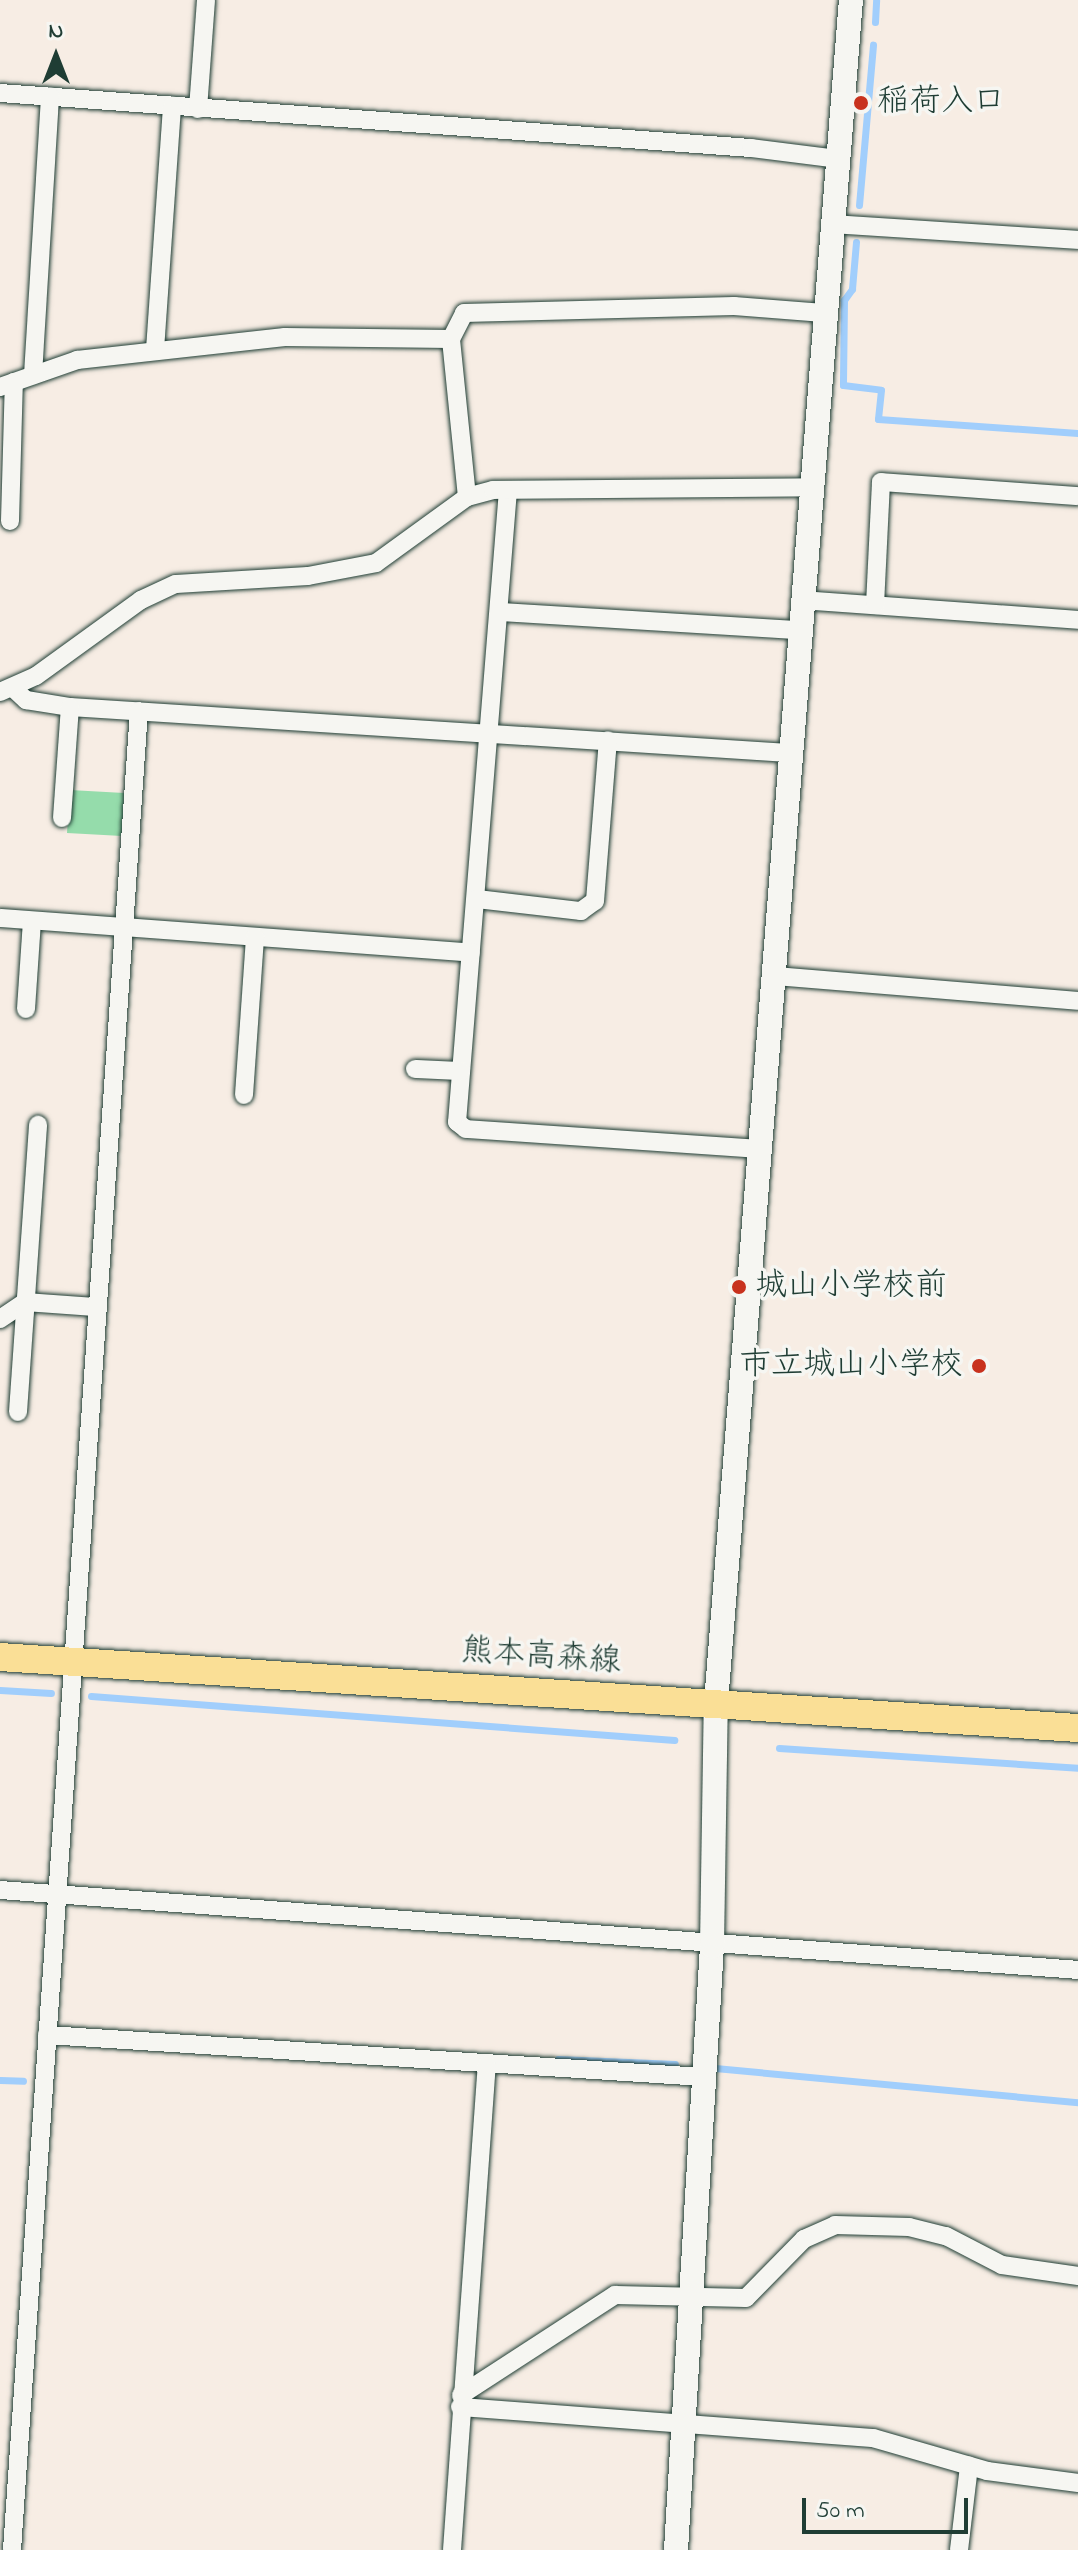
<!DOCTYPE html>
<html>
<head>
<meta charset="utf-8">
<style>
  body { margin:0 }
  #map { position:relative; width:1078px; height:2550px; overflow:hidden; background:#f7ede4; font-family:"Indie Flower","Klee One",sans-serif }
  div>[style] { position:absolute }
  .green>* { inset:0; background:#95dcab }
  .stream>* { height:7px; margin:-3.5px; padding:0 3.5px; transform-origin:3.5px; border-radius:3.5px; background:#a1cefc }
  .roads { filter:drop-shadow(0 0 2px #1f3d34) drop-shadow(0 0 2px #1f3d34) }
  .street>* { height:18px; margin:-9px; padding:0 9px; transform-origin:9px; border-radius:9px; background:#f6f6f2 }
  .secondary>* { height:24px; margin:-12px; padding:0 12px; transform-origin:12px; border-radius:12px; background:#f6f6f2 }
  .primary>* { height:28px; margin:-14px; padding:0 14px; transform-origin:14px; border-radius:14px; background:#fadf96 }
  .dots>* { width:22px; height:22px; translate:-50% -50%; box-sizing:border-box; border:4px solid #f6f6f2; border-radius:50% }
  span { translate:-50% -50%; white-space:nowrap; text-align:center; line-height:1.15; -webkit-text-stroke:7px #f6f6f2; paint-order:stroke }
  .poi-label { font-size:32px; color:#1f3d34 }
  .left { translate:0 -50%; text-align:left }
  .right { translate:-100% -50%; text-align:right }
  .street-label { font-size:32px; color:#1f3d34 }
  .north { position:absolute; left:16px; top:16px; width:80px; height:80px; -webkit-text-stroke:6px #f6f6f2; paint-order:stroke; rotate:0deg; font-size:22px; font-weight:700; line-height:32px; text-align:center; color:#1f3d34 }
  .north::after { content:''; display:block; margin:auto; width:28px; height:36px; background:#1f3d34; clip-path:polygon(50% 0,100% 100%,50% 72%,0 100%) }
  .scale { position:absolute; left:802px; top:2498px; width:166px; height:36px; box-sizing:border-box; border:4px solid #1f3d34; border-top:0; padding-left:10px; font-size:24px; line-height:28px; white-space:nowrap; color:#1f3d34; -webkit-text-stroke:6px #f6f6f2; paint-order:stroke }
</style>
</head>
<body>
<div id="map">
  <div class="green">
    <div style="clip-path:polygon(70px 790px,124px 793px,122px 836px,67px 833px)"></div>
  </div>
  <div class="stream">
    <div style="left:875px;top:22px;width:22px;rotate:-87deg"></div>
    <div style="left:859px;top:205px;width:161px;rotate:-85deg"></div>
    <div style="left:856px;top:242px;width:47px;rotate:94.9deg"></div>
    <div style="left:852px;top:289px;width:14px;rotate:126deg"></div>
    <div style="left:844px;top:300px;width:85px;rotate:90.7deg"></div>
    <div style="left:843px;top:385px;width:38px;rotate:7deg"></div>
    <div style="left:881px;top:390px;width:29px;rotate:96deg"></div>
    <div style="left:878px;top:419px;width:200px;rotate:4deg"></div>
    <div style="left:0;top:1690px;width:51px;rotate:3.4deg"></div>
    <div style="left:91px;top:1696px;width:585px;rotate:4.32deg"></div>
    <div style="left:779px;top:1748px;width:300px;rotate:3.8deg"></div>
    <div style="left:558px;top:2059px;width:117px;rotate:2.4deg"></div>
    <div style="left:715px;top:2068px;width:365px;rotate:5.4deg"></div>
    <div style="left:0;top:2080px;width:23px;rotate:2deg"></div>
  </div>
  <div class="roads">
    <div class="street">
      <div style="left:0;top:93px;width:753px;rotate:4.19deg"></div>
      <div style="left:751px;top:148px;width:88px;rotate:7.2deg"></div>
      <div style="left:198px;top:109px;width:109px;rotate:-85.8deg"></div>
      <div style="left:833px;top:224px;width:246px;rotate:3.7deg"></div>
      <div style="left:155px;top:350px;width:245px;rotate:-86deg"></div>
      <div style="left:33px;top:375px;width:279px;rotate:-86.5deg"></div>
      <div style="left:0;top:387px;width:82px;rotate:-19.3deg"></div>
      <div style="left:77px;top:360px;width:209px;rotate:-6.3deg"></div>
      <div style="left:285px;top:337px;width:166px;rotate:0.7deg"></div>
      <div style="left:508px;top:490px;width:634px;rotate:94.61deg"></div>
      <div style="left:457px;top:1122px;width:11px;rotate:38deg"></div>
      <div style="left:466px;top:1129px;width:297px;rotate:3.9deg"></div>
      <div style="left:467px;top:497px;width:159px;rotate:-95.8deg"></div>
      <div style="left:451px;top:339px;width:29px;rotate:-63deg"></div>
      <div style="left:464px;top:313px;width:270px;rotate:-1.5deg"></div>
      <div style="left:734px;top:306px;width:90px;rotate:4.4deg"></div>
      <div style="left:10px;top:521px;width:139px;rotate:-88.4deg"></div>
      <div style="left:801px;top:600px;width:278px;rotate:4.1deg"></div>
      <div style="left:875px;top:605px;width:123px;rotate:-87.2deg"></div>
      <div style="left:881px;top:482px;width:197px;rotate:4.1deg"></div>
      <div style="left:501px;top:612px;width:299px;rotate:3.5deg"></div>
      <div style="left:13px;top:688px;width:18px;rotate:43deg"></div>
      <div style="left:26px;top:700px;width:45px;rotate:9deg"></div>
      <div style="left:70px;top:707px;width:720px;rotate:3.66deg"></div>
      <div style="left:0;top:692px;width:39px;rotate:-24deg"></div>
      <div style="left:36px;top:676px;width:130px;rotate:-35.9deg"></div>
      <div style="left:141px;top:600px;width:38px;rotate:-25deg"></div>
      <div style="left:176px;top:584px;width:132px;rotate:-3.5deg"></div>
      <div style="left:308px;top:576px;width:69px;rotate:-10.8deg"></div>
      <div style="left:376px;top:563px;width:112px;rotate:-36deg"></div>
      <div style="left:467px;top:497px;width:27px;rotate:-15deg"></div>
      <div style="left:493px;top:490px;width:319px;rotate:-0.5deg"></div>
      <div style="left:62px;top:818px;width:111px;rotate:-85.9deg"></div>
      <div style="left:477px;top:899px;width:105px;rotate:6.6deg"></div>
      <div style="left:581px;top:911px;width:17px;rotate:-36deg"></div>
      <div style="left:595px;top:901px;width:161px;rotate:-85.4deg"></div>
      <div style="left:0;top:918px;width:472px;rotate:4.2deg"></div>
      <div style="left:775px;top:976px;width:304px;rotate:4.7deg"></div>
      <div style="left:26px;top:1009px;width:88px;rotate:-86.1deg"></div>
      <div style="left:415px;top:1069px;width:46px;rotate:2.5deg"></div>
      <div style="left:244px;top:1095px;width:158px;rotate:-86deg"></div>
      <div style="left:0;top:1319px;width:30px;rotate:-34deg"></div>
      <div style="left:25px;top:1302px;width:70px;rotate:4.1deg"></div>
      <div style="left:18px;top:1412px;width:288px;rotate:-86deg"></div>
      <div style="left:0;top:1890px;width:1081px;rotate:4.24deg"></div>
      <div style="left:47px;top:2035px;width:658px;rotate:3.66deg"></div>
      <div style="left:461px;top:2395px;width:184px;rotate:-33deg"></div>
      <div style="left:615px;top:2295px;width:131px;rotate:1.3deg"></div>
      <div style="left:746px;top:2298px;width:83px;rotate:-45.5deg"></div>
      <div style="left:804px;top:2239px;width:34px;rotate:-24deg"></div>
      <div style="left:835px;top:2225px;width:74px;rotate:1.5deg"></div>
      <div style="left:909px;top:2227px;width:38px;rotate:14deg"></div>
      <div style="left:946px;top:2236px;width:63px;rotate:27.4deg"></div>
      <div style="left:1002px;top:2265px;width:77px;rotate:8.2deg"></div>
      <div style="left:460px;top:2407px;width:414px;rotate:4.3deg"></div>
      <div style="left:873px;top:2438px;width:119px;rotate:16.1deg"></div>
      <div style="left:987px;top:2471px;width:92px;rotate:7.5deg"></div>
      <div style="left:12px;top:2550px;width:1843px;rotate:-86.05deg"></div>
      <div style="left:452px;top:2550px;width:487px;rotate:-85.9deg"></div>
      <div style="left:959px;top:2550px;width:85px;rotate:-83.2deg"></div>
    </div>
    <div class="secondary">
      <div style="left:676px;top:2550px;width:605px;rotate:-86.59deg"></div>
      <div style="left:712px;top:1946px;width:243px;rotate:-89.1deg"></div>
      <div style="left:716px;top:1703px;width:1708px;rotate:-85.47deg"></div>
    </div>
    <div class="primary">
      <div style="left:0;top:1657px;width:1080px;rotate:3.77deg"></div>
    </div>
  </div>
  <div class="dots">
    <div style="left:861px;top:103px;background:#c8321e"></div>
    <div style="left:739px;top:1287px;background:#c8321e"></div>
    <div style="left:979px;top:1366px;background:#c8321e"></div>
  </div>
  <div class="poi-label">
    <span class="left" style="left:877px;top:103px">稲荷入口</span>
    <span class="left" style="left:755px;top:1287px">城山小学校前</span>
    <span class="right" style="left:963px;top:1366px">市立城山小学校</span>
  </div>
  <div class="street-label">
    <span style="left:541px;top:1658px;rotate:4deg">熊本高森線</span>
  </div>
  <div class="north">N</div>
  <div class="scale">50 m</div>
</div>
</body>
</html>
